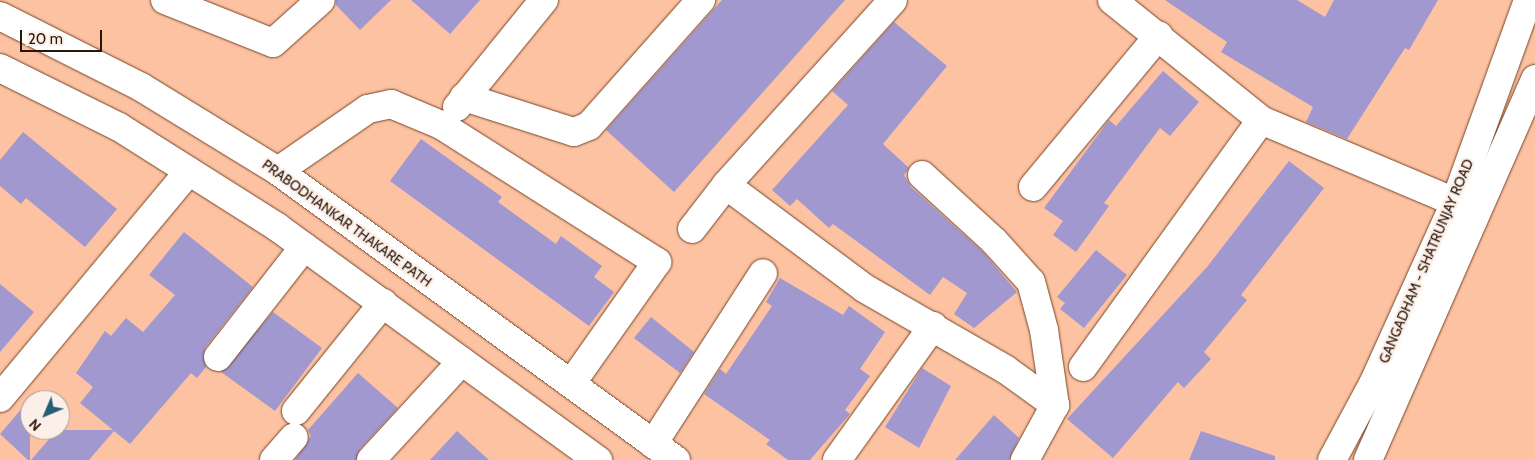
<!DOCTYPE html>
<html>
<head>
<meta charset="utf-8">
<style>
  body { margin:0 }
  #map { position:relative; width:1535px; height:460px; overflow:hidden; background:#fdc2a1; font-family:Cabin,sans-serif }
  div>[style] { position:absolute }
  .building>* { inset:0; background:#a198d0 }
  .roads { filter:drop-shadow(0 0 1px #764527) drop-shadow(0 0 1px #764527) }
  .minor>* { height:28px; margin:-14px; padding:0 14px; transform-origin:14px; border-radius:14px; background:#fff }
  .major>* { height:28px; margin:-14px; padding:0 14px; transform-origin:14px; border-radius:14px; background:#fff }
  span { translate:-50% -50%; white-space:nowrap; text-align:center; line-height:1.15; -webkit-text-stroke:4.5px #fbefe8; paint-order:stroke }
  .street-label { font-size:14px; color:#2b160a }
  .north { position:absolute; left:20px; top:390px; width:50px; height:50px; box-sizing:border-box; background:#fbefe8; border:1px solid #a8988f; border-radius:50%; rotate:225deg; font-size:14px; font-weight:700; line-height:20px; text-align:center; color:#2b160a }
  .north::after { content:''; display:block; margin:auto; width:18px; height:22px; background:#245d77; clip-path:polygon(50% 0,100% 100%,50% 72%,0 100%) }
  .scale { position:absolute; left:20px; top:30px; width:82px; height:22px; box-sizing:border-box; border:2px solid #2b160a; border-top:0; padding-left:6px; font-size:15px; line-height:18px; white-space:nowrap; color:#2b160a; -webkit-text-stroke:4px #fbefe8; paint-order:stroke }
</style>
</head>
<body>
<div id="map">
  <div class="building">
    <div style="clip-path:polygon(336px 0,391px 0,360px 30px,336px 5px)"></div>
    <div style="clip-path:polygon(411px 0,480px 0,450px 34px)"></div>
    <div style="clip-path:polygon(722px 0,845px 0,674px 192px,606px 130px)"></div>
    <div style="clip-path:polygon(1165px 0,1297px 0,1325px 17px,1334px 0,1438px 0,1409px 50px,1405px 48px,1347px 139px,1306px 122px,1313px 107px,1221px 52px,1227px 42px)"></div>
    <div style="clip-path:polygon(894px 22px,947px 66px,883px 144px,909px 168px,904px 175px,911px 187px,983px 252px,1017px 292px,974px 328px,954px 314px,967px 293px,943px 277px,930px 295px,833px 224px,829px 228px,797px 199px,790px 206px,772px 190px,848px 105px,832px 91px)"></div>
    <div style="clip-path:polygon(1163px 71px,1199px 102px,1170px 136px,1160px 128px,1104px 203px,1109px 206px,1076px 252px,1053px 235px,1063px 221px,1044px 208px,1109px 120px,1116px 126px)"></div>
    <div style="clip-path:polygon(23px 132px,117px 209px,85px 247px,26px 198px,21px 204px,0 186px,0 160px)"></div>
    <div style="clip-path:polygon(421px 139px,502px 197px,498px 202px,556px 244px,561px 236px,602px 266px,594px 277px,614px 292px,589px 326px,390px 181px)"></div>
    <div style="clip-path:polygon(1289px 161px,1324px 188px,1241px 295px,1247px 300px,1204px 352px,1211px 359px,1184px 388px,1178px 382px,1113px 458px,1067px 419px,1207px 267px)"></div>
    <div style="clip-path:polygon(184px 232px,253px 287px,205px 348px,206px 367px,197px 378px,191px 373px,130px 444px,114px 431px,89px 460px,31px 460px,57px 430px,113px 430px,80px 403px,93px 387px,76px 373px,105px 331px,111px 336px,126px 318px,143px 332px,175px 295px,149px 275px)"></div>
    <div style="clip-path:polygon(1096px 250px,1127px 275px,1084px 328px,1060px 309px,1065px 303px,1057px 297px)"></div>
    <div style="clip-path:polygon(780px 278px,843px 315px,849px 306px,885px 332px,860px 369px,870px 376px,845px 410px,850px 414px,810px 460px,788px 460px,766px 444px,770px 440px,704px 394px,720px 369px,726px 374px,772px 306px,766px 302px)"></div>
    <div style="clip-path:polygon(0 284px,34px 312px,0 352px)"></div>
    <div style="clip-path:polygon(273px 312px,322px 348px,275px 411px,221px 372px)"></div>
    <div style="clip-path:polygon(651px 317px,694px 352px,680px 373px,634px 338px)"></div>
    <div style="clip-path:polygon(922px 368px,951px 386px,919px 448px,885px 427px)"></div>
    <div style="clip-path:polygon(358px 373px,398px 408px,360px 449px,356px 460px,295px 460px,311px 436px,308px 430px)"></div>
    <div style="clip-path:polygon(30px 399px,30px 460px,28px 460px,0 434px)"></div>
    <div style="clip-path:polygon(994px 415px,1019px 438px,1009px 460px,955px 460px)"></div>
    <div style="clip-path:polygon(457px 431px,489px 460px,430px 460px)"></div>
    <div style="clip-path:polygon(1201px 431px,1275px 456px,1275px 460px,1189px 460px)"></div>
  </div>
  <div class="roads">
    <div class="minor">
      <div style="left:165px;top:0;width:116px;rotate:21.7deg"></div>
      <div style="left:273px;top:43px;width:64px;rotate:-41.9deg"></div>
      <div style="left:1112px;top:0;width:191px;rotate:38.8deg"></div>
      <div style="left:1261px;top:120px;width:211px;rotate:22.9deg"></div>
      <div style="left:464px;top:97px;width:115px;rotate:17.7deg"></div>
      <div style="left:574px;top:132px;width:16px;rotate:-22deg"></div>
      <div style="left:589px;top:126px;width:169px;rotate:-48.4deg"></div>
      <div style="left:457px;top:107px;width:138px;rotate:-50.9deg"></div>
      <div style="left:278px;top:171px;width:109px;rotate:-34.6deg"></div>
      <div style="left:368px;top:109px;width:24px;rotate:-12deg"></div>
      <div style="left:391px;top:104px;width:54px;rotate:22.8deg"></div>
      <div style="left:441px;top:125px;width:256px;rotate:32.4deg"></div>
      <div style="left:657px;top:262px;width:149px;rotate:125.2deg"></div>
      <div style="left:922px;top:175px;width:98px;rotate:42.5deg"></div>
      <div style="left:994px;top:241px;width:55px;rotate:47.9deg"></div>
      <div style="left:1031px;top:282px;width:50px;rotate:74.8deg"></div>
      <div style="left:1044px;top:330px;width:76px;rotate:81.7deg"></div>
      <div style="left:1055px;top:405px;width:63px;rotate:118.6deg"></div>
      <div style="left:726px;top:185px;width:172px;rotate:36.7deg"></div>
      <div style="left:864px;top:288px;width:163px;rotate:29.9deg"></div>
      <div style="left:1005px;top:369px;width:62px;rotate:35.8deg"></div>
      <div style="left:1033px;top:187px;width:197px;rotate:-50.3deg"></div>
      <div style="left:692px;top:229px;width:56px;rotate:-52.3deg"></div>
      <div style="left:726px;top:185px;width:249px;rotate:-47.9deg"></div>
      <div style="left:218px;top:357px;width:140px;rotate:-52deg"></div>
      <div style="left:1083px;top:367px;width:304px;rotate:-54.2deg"></div>
      <div style="left:0;top:398px;width:295px;rotate:-50.2deg"></div>
      <div style="left:296px;top:411px;width:139px;rotate:-51.1deg"></div>
      <div style="left:653px;top:444px;width:203px;rotate:-57.2deg"></div>
      <div style="left:274px;top:460px;width:30px;rotate:-49deg"></div>
      <div style="left:371px;top:460px;width:134px;rotate:-47.4deg"></div>
      <div style="left:837px;top:460px;width:165px;rotate:-54.4deg"></div>
    </div>
    <div class="major">
      <div style="left:0;top:16px;width:158px;rotate:26.7deg"></div>
      <div style="left:141px;top:87px;width:161px;rotate:31.5deg"></div>
      <div style="left:278px;top:171px;width:492px;rotate:36deg"></div>
      <div style="left:0;top:68px;width:133px;rotate:26.4deg"></div>
      <div style="left:119px;top:127px;width:187px;rotate:32.3deg"></div>
      <div style="left:277px;top:227px;width:397px;rotate:36deg"></div>
      <div style="left:1332px;top:460px;width:86px;rotate:-61.7deg"></div>
      <div style="left:1373px;top:384px;width:200px;rotate:-65.7deg"></div>
      <div style="left:1455px;top:202px;width:215px;rotate:-70.1deg"></div>
      <div style="left:1368px;top:460px;width:416px;rotate:-66.3deg"></div>
    </div>
  </div>
  <div class="street-label">
    <span style="left:347px;top:223px;rotate:36deg">PRABODHANKAR THAKARE PATH</span>
    <span style="left:1426px;top:261px;rotate:-67deg">GANGADHAM - SHATRUNJAY ROAD</span>
  </div>
  <div class="north">N</div>
  <div class="scale">20 m</div>
</div>
</body>
</html>
